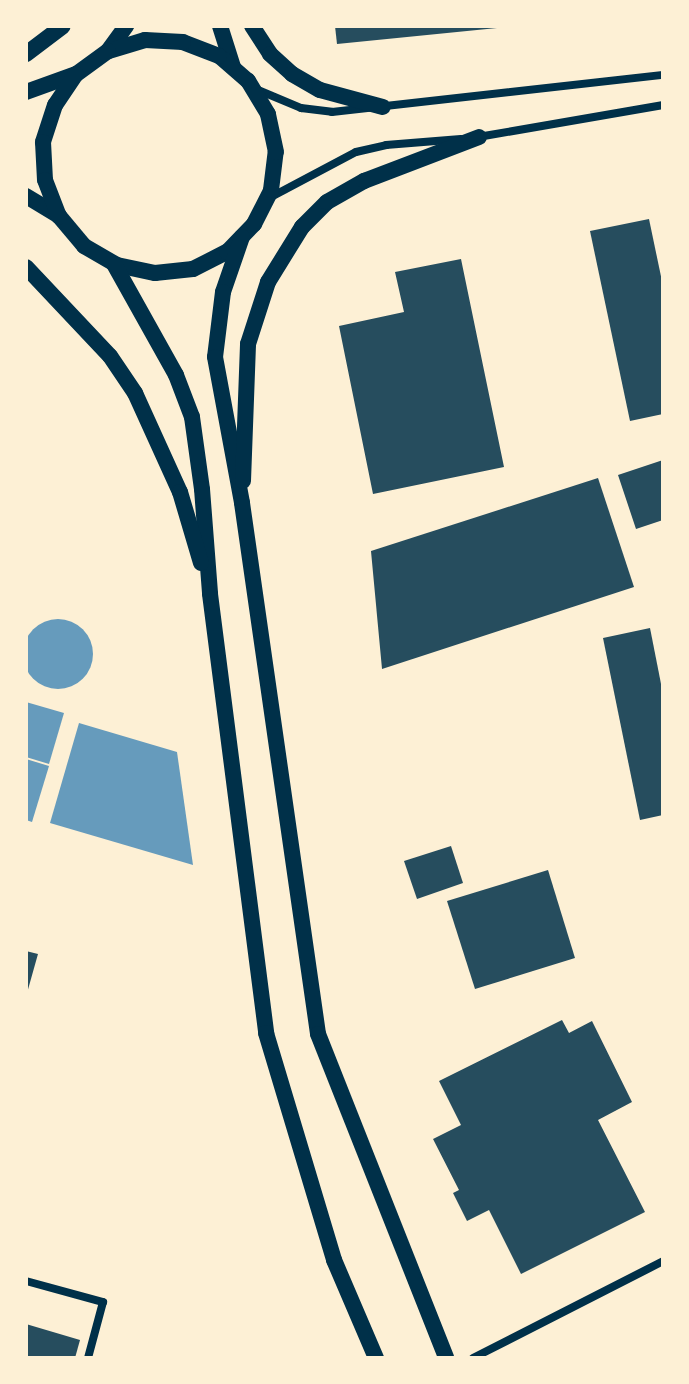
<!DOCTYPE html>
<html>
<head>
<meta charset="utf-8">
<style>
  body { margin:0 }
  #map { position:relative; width:689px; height:1384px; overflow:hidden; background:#fdf0d5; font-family:Mulish,sans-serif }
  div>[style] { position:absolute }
  .water>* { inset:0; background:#669bbc }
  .round { border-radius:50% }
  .building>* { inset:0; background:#264d5e }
  .minor>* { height:8px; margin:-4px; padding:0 4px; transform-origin:4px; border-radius:4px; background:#003049 }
  .primary>* { height:16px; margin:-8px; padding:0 8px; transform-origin:8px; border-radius:8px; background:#003049 }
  span { translate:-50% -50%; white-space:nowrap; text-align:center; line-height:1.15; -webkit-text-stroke:8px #fdf0d5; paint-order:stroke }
  .frame { position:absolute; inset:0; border:28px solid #fdf0d5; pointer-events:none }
</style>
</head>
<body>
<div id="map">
  <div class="water">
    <div class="round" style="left:23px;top:619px;width:70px;height:70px"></div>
    <div style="clip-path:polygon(26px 702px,64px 713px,49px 764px,26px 757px)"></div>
    <div style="clip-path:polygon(79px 723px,177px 752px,193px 865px,50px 823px)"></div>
    <div style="clip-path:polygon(26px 759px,49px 766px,32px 822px,26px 820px)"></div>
  </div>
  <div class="building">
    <div style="clip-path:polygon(335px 26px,497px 26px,497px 28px,337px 44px)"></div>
    <div style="clip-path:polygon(649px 219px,663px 286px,663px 414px,630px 421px,590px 231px)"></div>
    <div style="clip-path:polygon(461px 259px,504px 467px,373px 494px,339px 326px,404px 312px,395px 272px)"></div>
    <div style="clip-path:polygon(663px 460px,663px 520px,636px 529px,618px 475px)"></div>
    <div style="clip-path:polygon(598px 478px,634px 587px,382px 669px,371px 551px)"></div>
    <div style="clip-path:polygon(650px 628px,663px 694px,663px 815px,640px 820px,603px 638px)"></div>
    <div style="clip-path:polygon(451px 846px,463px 883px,417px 899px,404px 861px)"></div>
    <div style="clip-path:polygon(548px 870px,575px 958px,475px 989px,447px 901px)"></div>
    <div style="clip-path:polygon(26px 951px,38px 954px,27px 993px,26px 993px)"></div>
    <div style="clip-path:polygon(562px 1020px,569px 1033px,592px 1021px,632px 1102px,598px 1120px,645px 1212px,521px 1274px,489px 1210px,467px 1221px,453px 1193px,459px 1190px,433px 1139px,461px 1125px,439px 1081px)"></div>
    <div style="clip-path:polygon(26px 1324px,80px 1340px,75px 1358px,26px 1358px)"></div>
  </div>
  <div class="minor">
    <div style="left:258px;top:90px;width:47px;rotate:22.7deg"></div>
    <div style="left:301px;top:108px;width:31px;rotate:7deg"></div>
    <div style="left:332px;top:112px;width:333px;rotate:-6.4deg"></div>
    <div style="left:478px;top:137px;width:188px;rotate:-9.8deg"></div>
    <div style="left:271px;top:197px;width:96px;rotate:-27.9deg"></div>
    <div style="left:356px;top:152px;width:31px;rotate:-13deg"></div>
    <div style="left:386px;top:145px;width:75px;rotate:-4.6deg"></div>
    <div style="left:26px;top:1281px;width:80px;rotate:15.3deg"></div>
    <div style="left:103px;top:1302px;width:58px;rotate:105deg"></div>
    <div style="left:473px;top:1358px;width:213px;rotate:-27deg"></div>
  </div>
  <div class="primary">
    <div style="left:220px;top:26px;width:43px;rotate:72.4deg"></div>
    <div style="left:252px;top:26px;width:33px;rotate:57deg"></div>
    <div style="left:270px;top:54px;width:30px;rotate:42deg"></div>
    <div style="left:292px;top:74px;width:32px;rotate:30deg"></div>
    <div style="left:320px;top:90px;width:65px;rotate:15.1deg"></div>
    <div style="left:108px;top:51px;width:31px;rotate:-54deg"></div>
    <div style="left:26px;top:54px;width:46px;rotate:-37.1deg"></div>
    <div style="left:26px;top:92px;width:53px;rotate:-19.8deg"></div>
    <div style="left:26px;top:196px;width:39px;rotate:31deg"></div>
    <div style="left:59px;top:216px;width:39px;rotate:50deg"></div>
    <div style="left:84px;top:246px;width:38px;rotate:30deg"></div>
    <div style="left:117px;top:265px;width:39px;rotate:12deg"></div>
    <div style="left:155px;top:273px;width:38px;rotate:-6deg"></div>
    <div style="left:193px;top:269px;width:38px;rotate:-27deg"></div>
    <div style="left:227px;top:252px;width:39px;rotate:-46deg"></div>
    <div style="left:254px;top:224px;width:38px;rotate:-63deg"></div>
    <div style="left:271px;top:190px;width:38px;rotate:-83deg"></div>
    <div style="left:276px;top:152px;width:39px;rotate:-102deg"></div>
    <div style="left:268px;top:114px;width:39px;rotate:-121deg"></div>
    <div style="left:248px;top:81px;width:38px;rotate:-139deg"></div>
    <div style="left:219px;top:56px;width:39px;rotate:-159deg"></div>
    <div style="left:183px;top:42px;width:38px;rotate:-177deg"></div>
    <div style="left:145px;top:40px;width:39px;rotate:163deg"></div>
    <div style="left:108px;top:51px;width:39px;rotate:144deg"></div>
    <div style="left:76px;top:74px;width:37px;rotate:124deg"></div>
    <div style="left:55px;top:105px;width:39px;rotate:108deg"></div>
    <div style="left:43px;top:142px;width:38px;rotate:87deg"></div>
    <div style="left:45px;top:180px;width:39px;rotate:69deg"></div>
    <div style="left:242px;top:237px;width:58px;rotate:109.1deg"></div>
    <div style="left:223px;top:292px;width:65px;rotate:97deg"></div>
    <div style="left:215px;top:357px;width:148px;rotate:79.5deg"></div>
    <div style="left:242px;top:503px;width:536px;rotate:81.85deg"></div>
    <div style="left:318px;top:1034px;width:348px;rotate:68.4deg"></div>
    <div style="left:114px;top:264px;width:127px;rotate:60.8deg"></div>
    <div style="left:176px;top:375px;width:45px;rotate:69.1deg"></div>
    <div style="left:192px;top:417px;width:73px;rotate:82.1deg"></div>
    <div style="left:202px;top:489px;width:105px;rotate:85.6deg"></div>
    <div style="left:210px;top:594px;width:443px;rotate:82.7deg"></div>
    <div style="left:266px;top:1033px;width:237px;rotate:73.3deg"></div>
    <div style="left:334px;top:1260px;width:107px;rotate:66.8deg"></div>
    <div style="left:26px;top:267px;width:122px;rotate:46.7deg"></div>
    <div style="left:110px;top:356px;width:45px;rotate:56deg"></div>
    <div style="left:135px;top:393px;width:109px;rotate:65.6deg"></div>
    <div style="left:180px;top:492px;width:74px;rotate:73.5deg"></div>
    <div style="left:243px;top:481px;width:137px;rotate:-87.9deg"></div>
    <div style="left:248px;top:344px;width:65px;rotate:-72.1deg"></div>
    <div style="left:268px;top:282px;width:65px;rotate:-58.3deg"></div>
    <div style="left:302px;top:227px;width:35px;rotate:-45deg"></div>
    <div style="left:327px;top:202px;width:43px;rotate:-29.6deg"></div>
    <div style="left:364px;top:181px;width:123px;rotate:-20.9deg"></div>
  </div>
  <div class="frame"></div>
</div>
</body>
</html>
